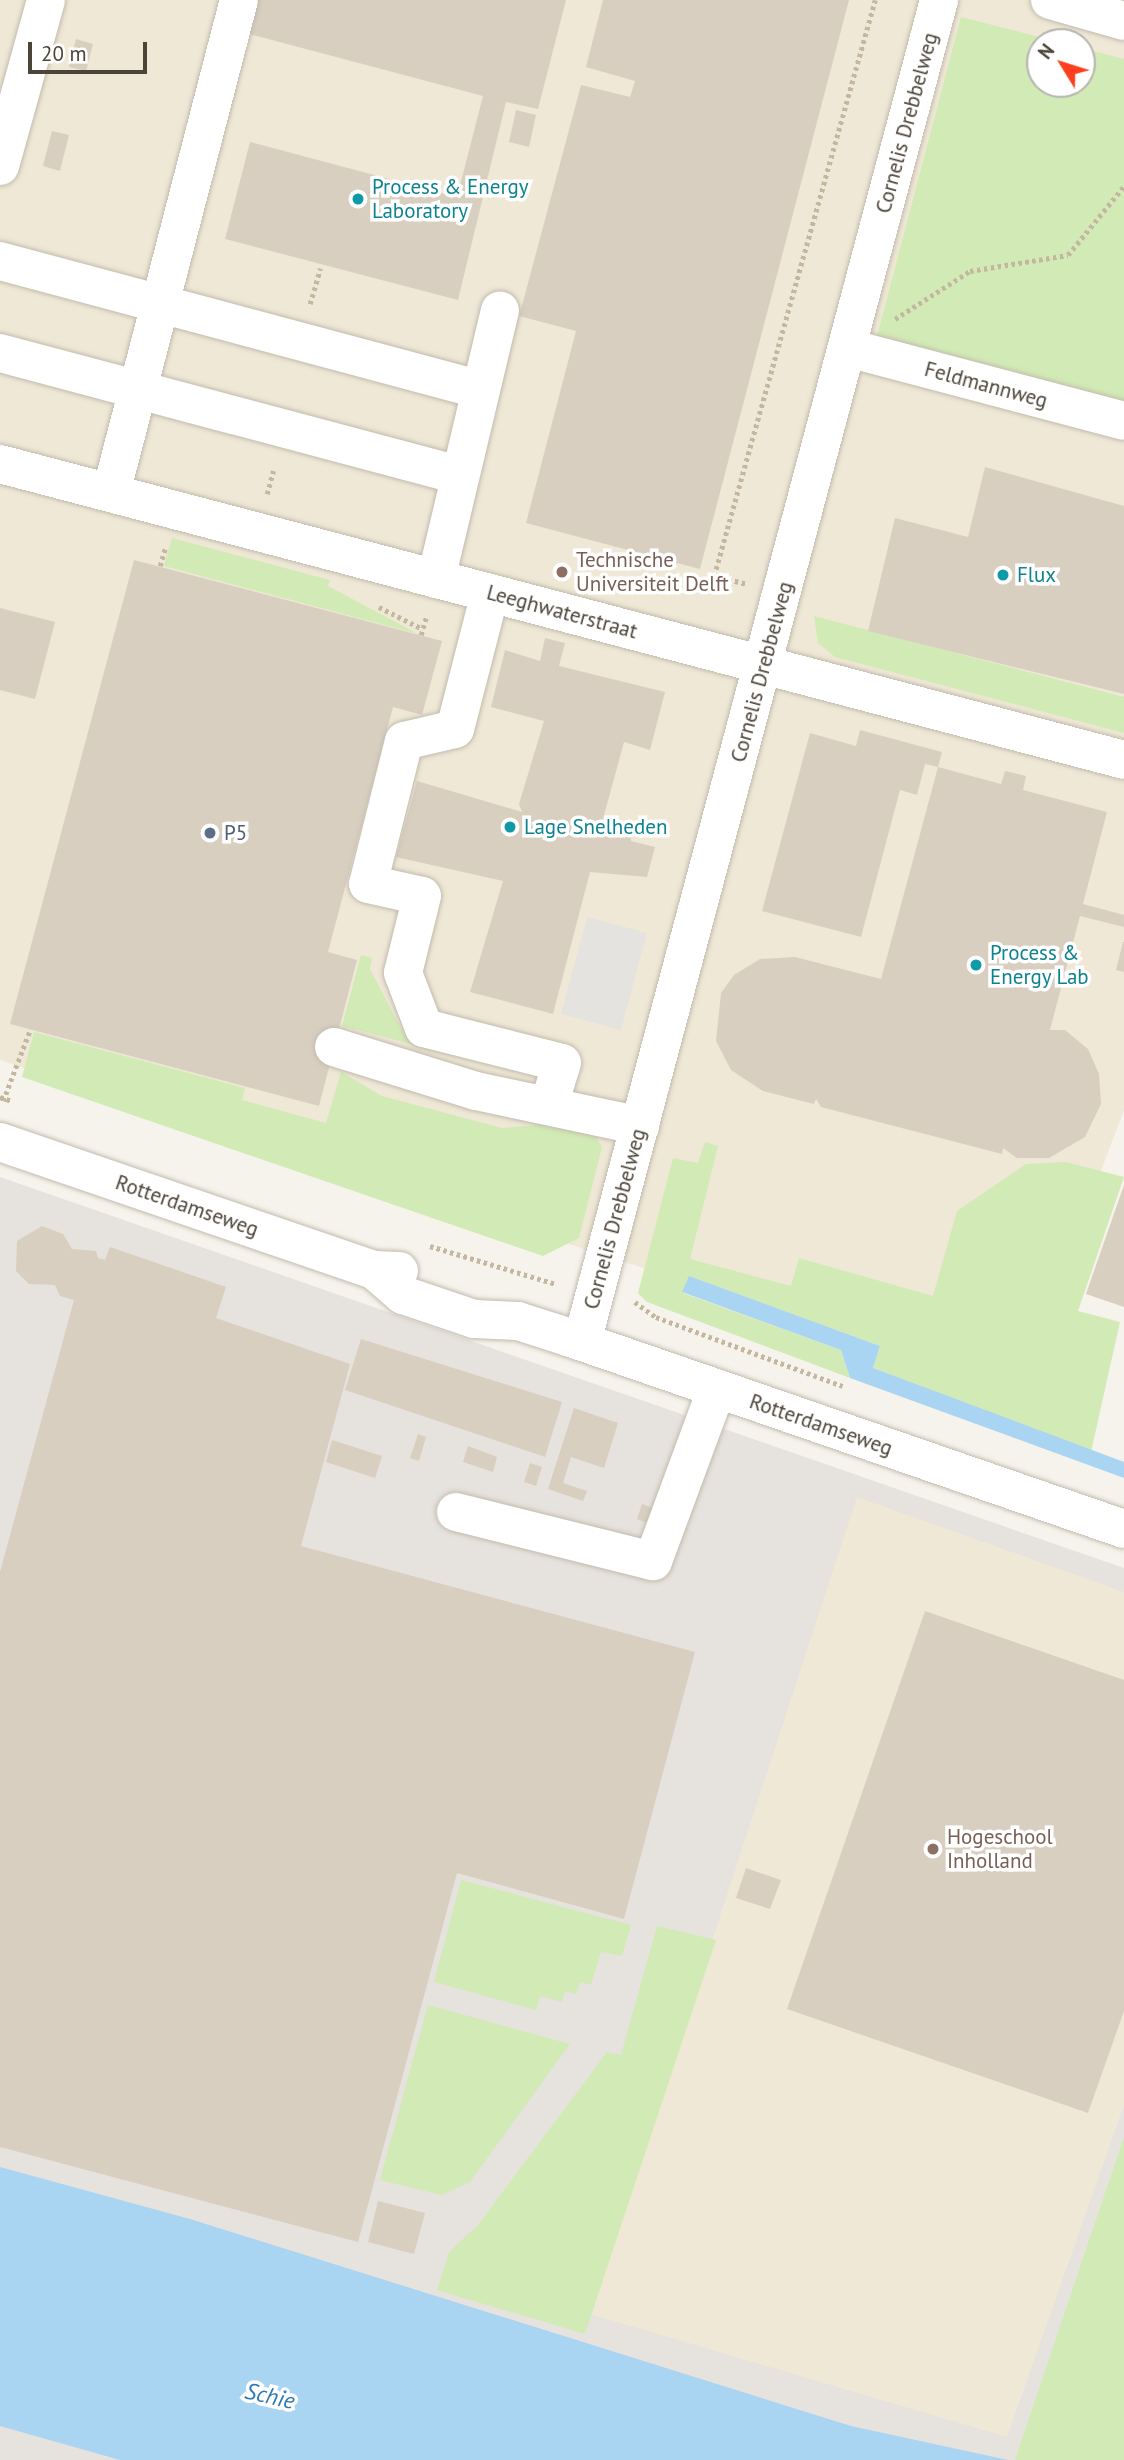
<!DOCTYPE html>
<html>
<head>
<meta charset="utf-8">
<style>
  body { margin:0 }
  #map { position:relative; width:1124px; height:2460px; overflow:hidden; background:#f6f3ec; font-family:"PT Sans",sans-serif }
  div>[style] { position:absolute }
  .industrial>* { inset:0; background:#e6e2dd }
  .education>* { inset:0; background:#efe8d6 }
  .green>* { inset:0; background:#d2eab5 }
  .parking>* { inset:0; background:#e5e3e0 }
  .water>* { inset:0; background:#a9d4f2 }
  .building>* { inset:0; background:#d8cfc1 }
  .path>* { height:4.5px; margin-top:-2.25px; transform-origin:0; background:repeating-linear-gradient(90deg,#c4b79f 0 3.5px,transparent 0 7px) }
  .roads { filter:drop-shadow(0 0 2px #c2bbae) drop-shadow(0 0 2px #c2bbae) }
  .minor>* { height:38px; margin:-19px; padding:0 19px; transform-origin:19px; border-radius:19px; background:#fff }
  .dots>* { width:19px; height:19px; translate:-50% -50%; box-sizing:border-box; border:4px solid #fff; border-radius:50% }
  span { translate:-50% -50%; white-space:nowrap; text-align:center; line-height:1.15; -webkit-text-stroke:7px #fff; paint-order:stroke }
  .street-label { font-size:21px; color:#4b4439 }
  .culture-label { font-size:21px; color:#0d838f }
  .left { translate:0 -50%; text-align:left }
  .education-label { font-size:21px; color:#785e54 }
  .service-label { font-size:21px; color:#4e5e75 }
  .water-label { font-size:23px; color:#2e7ab2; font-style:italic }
  .north { position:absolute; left:1026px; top:28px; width:70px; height:70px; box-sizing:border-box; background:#fff; border:2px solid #b7b4b0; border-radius:50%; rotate:308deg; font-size:19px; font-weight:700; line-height:28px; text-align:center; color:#4b4439 }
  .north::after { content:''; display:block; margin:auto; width:24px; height:32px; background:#fc3f1d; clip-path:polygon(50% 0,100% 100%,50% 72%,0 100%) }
  .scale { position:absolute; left:28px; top:42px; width:119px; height:32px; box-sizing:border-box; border:4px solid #4b4439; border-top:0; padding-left:9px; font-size:21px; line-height:24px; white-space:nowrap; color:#4b4439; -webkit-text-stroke:5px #fff; paint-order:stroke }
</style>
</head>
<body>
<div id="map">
  <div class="industrial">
    <div style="clip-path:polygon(0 1177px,1124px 1568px,1124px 2460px,0 2460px)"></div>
  </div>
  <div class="education">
    <div style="clip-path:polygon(evenodd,0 0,1124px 0,1124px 1110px,1018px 1389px,0 1060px,0 0,1040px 42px,1082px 42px,1082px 84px,1040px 84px,1040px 42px)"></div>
    <div style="clip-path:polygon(857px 1497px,1124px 1592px,1124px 2105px,1007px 2437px,590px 2314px)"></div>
  </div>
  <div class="green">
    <div style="clip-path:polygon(961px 17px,1059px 42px,1040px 42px,1040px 84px,1082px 84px,1082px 48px,1124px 59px,1124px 401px,877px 336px)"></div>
    <div style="clip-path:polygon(172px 538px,330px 580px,328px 586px,418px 634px,164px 566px)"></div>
    <div style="clip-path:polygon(814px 616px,1124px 697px,1124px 733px,835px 657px,818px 643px)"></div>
    <div style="clip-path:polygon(361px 955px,372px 958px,370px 969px,405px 1036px,519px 1065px,522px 1073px,342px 1026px)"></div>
    <div style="clip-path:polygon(34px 1032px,245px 1088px,242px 1100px,326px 1123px,341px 1072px,382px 1096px,502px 1128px,562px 1123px,594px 1133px,602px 1147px,579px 1238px,543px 1256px,22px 1077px)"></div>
    <div style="clip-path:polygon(705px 1142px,718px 1146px,690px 1259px,791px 1286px,799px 1258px,933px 1296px,957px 1211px,1026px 1164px,1066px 1162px,1124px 1177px,1078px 1311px,1120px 1322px,1091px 1452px,873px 1368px,880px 1346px,689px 1276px,683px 1293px,841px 1350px,850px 1378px,647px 1302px,638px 1293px,673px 1158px,698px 1163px)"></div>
    <div style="clip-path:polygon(461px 1880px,631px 1925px,622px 1956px,601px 1952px,591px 1985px,580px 1982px,576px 1994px,565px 1991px,562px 2002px,540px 1996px,536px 2010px,434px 1982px)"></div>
    <div style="clip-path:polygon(657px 1926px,716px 1940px,585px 2334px,437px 2290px,449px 2252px,478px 2225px,607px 2052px,621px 2055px)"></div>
    <div style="clip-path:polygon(428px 2005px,570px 2044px,470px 2182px,442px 2195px,380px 2180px)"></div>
    <div style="clip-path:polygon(1124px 2137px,1124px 2460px,1015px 2460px)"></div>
  </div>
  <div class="parking">
    <div style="clip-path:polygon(587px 917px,647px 933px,621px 1030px,561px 1014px)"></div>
  </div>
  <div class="water">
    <div style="clip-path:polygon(689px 1276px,880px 1346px,873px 1368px,1124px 1462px,1124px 1478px,850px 1378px,841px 1350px,682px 1292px)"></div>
    <div style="clip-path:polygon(0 2167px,190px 2219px,851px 2426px,1008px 2460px,120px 2460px,0 2426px)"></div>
  </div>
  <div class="building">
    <div style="clip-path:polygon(258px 0,566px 0,538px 109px,506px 102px,458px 300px,225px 239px,250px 142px,457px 197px,483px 96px,249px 34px)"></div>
    <div style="clip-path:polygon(603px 0,849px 0,700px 569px,526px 523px,576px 331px,519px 316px,520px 313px,581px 85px,630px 97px,635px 81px,586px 67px)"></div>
    <div style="clip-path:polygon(76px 39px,93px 44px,86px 71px,69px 67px)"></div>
    <div style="clip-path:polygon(516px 110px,536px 115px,529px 147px,509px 142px)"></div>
    <div style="clip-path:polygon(52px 131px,69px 135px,60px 171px,43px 166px)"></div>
    <div style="clip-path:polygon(985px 467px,1124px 506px,1124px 694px,868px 631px,895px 518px,968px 537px)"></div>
    <div style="clip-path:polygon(134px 560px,442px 641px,422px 715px,393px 707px,328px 952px,357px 960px,319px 1106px,10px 1024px)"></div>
    <div style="clip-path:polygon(0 608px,55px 622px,35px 699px,0 690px)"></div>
    <div style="clip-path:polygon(545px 638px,565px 643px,559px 666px,665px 692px,650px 750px,624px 742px,602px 823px,630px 830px,631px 841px,655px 847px,647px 877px,590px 872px,553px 1014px,470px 992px,503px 881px,396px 857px,417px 781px,522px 812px,519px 804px,544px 721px,491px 707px,505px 650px,540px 661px)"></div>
    <div style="clip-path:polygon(860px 730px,942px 752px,938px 767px,925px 764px,917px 795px,900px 790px,861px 937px,762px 911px,810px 733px,856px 746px)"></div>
    <div style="clip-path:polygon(938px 767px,1001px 784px,1005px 771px,1026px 776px,1023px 790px,1107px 812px,1083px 904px,1124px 915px,1124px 927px,1080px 916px,1050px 1030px,1065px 1030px,1088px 1049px,1099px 1074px,1101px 1104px,1085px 1137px,1049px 1158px,1017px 1158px,1003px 1148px,1002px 1154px,821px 1107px,816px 1099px,814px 1104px,763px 1091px,731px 1070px,716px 1041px,721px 993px,734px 975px,760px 959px,795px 957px,881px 979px)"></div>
    <div style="clip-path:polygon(1123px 942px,1124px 942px,1124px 972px,1116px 970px)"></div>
    <div style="clip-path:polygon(1124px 1185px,1124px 1307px,1086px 1294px)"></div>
    <div style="clip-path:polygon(42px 1226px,63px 1234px,72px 1249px,96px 1251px,98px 1258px,105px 1260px,110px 1247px,226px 1287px,216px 1318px,350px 1364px,301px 1546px,695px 1652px,624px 1919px,457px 1873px,358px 2242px,0 2147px,0 1572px,74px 1300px,60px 1296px,55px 1285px,29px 1284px,16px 1271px,17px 1241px)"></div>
    <div style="clip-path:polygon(361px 1339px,562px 1402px,545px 1457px,345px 1390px)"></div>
    <div style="clip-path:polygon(574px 1408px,618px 1423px,604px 1468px,571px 1457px,563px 1483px,587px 1491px,583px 1501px,548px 1489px)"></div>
    <div style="clip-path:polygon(418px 1434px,426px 1437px,419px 1461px,410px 1458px)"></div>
    <div style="clip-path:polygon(332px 1440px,382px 1456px,375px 1478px,326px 1462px)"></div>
    <div style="clip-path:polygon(468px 1446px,497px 1457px,493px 1472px,463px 1462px)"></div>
    <div style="clip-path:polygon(530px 1463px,542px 1467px,536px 1486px,524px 1482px)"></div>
    <div style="clip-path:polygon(642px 1504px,653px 1508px,648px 1523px,637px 1519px)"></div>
    <div style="clip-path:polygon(925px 1611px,1124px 1680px,1124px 2011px,1088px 2113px,787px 2009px)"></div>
    <div style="clip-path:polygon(746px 1868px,781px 1880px,770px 1909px,736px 1898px)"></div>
    <div style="clip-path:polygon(378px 2201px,425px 2213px,414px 2254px,368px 2242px)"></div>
  </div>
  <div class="path">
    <div style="left:310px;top:304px;width:37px;rotate:-74deg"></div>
    <div style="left:895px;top:319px;width:89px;rotate:-32.6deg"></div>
    <div style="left:970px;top:271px;width:99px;rotate:-9.3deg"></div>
    <div style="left:1068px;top:255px;width:89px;rotate:-50.9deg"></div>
    <div style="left:267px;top:494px;width:24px;rotate:-75deg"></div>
    <div style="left:160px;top:566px;width:19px;rotate:-74deg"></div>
    <div style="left:745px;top:584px;width:32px;rotate:-166deg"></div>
    <div style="left:714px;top:576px;width:598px;rotate:-74.38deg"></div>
    <div style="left:379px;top:607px;width:49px;rotate:26.6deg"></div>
    <div style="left:421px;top:635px;width:19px;rotate:-74deg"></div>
    <div style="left:0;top:1097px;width:13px;rotate:18deg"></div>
    <div style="left:3px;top:1101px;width:76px;rotate:-69.2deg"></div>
    <div style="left:430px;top:1246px;width:132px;rotate:16.8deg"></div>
    <div style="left:635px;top:1302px;width:26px;rotate:36deg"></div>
    <div style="left:656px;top:1317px;width:199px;rotate:20.3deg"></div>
  </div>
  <div class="roads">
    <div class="minor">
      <div style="left:1050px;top:0;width:77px;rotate:15.8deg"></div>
      <div style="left:0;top:166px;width:172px;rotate:-74.5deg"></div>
      <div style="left:0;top:261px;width:497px;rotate:15deg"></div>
      <div style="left:848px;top:348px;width:285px;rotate:14.8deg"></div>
      <div style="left:0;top:353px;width:474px;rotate:14.9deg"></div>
      <div style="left:0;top:464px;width:1162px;rotate:14.75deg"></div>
      <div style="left:111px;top:493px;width:509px;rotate:-75.45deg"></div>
      <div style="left:436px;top:579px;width:276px;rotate:-76.6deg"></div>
      <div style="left:490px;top:593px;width:140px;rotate:104.4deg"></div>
      <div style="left:455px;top:729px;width:52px;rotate:166.8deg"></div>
      <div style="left:404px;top:741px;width:147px;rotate:104.1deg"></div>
      <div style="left:368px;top:884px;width:55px;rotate:12.5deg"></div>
      <div style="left:422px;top:896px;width:79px;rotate:103.9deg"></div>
      <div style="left:403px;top:973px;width:59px;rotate:69.1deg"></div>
      <div style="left:424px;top:1028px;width:142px;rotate:14.2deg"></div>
      <div style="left:562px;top:1063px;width:43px;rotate:107.6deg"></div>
      <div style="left:334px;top:1047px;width:149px;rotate:17.2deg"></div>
      <div style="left:476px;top:1091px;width:168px;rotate:12deg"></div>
      <div style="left:0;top:1142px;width:395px;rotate:18.9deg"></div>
      <div style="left:374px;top:1270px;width:25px;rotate:2deg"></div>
      <div style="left:374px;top:1270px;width:38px;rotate:41deg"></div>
      <div style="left:403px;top:1295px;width:75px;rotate:18.7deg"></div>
      <div style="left:474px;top:1319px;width:44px;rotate:2.6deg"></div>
      <div style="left:518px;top:1321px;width:52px;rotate:17.7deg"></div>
      <div style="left:568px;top:1337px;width:588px;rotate:19.05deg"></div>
      <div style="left:582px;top:1342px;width:1389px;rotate:-75.1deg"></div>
      <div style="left:456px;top:1512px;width:203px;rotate:14deg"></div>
      <div style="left:653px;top:1561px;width:184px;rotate:-69.7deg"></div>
    </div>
  </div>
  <div class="dots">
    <div style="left:358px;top:199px;background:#0f9aa8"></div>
    <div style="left:562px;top:572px;background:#8d6e63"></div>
    <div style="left:1003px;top:575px;background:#0f9aa8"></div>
    <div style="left:510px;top:827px;background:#0f9aa8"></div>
    <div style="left:210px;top:833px;background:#5c6f8a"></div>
    <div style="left:976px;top:965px;background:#0f9aa8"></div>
    <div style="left:933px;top:1849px;background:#8d6e63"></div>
  </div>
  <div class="street-label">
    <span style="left:907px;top:123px;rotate:-75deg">Cornelis Drebbelweg</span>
    <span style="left:986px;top:385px;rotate:15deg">Feldmannweg</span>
    <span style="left:562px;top:612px;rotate:15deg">Leeghwaterstraat</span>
    <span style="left:762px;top:672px;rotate:-75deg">Cornelis Drebbelweg</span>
    <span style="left:187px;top:1206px;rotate:19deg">Rotterdamseweg</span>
    <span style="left:615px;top:1219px;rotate:-75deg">Cornelis Drebbelweg</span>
    <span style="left:821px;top:1425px;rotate:19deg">Rotterdamseweg</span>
  </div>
  <div class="culture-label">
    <span class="left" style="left:372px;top:199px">Process &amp; Energy<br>Laboratory</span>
    <span class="left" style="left:1017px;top:575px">Flux</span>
    <span class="left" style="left:524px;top:827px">Lage Snelheden</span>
    <span class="left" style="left:990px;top:965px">Process &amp;<br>Energy Lab</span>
  </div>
  <div class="education-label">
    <span class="left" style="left:576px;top:572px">Technische<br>Universiteit Delft</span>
    <span class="left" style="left:947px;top:1849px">Hogeschool<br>Inholland</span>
  </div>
  <div class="service-label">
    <span class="left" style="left:224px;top:833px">P5</span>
  </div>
  <div class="water-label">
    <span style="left:270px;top:2396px;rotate:13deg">Schie</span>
  </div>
  <div class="north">N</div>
  <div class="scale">20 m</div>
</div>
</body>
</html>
